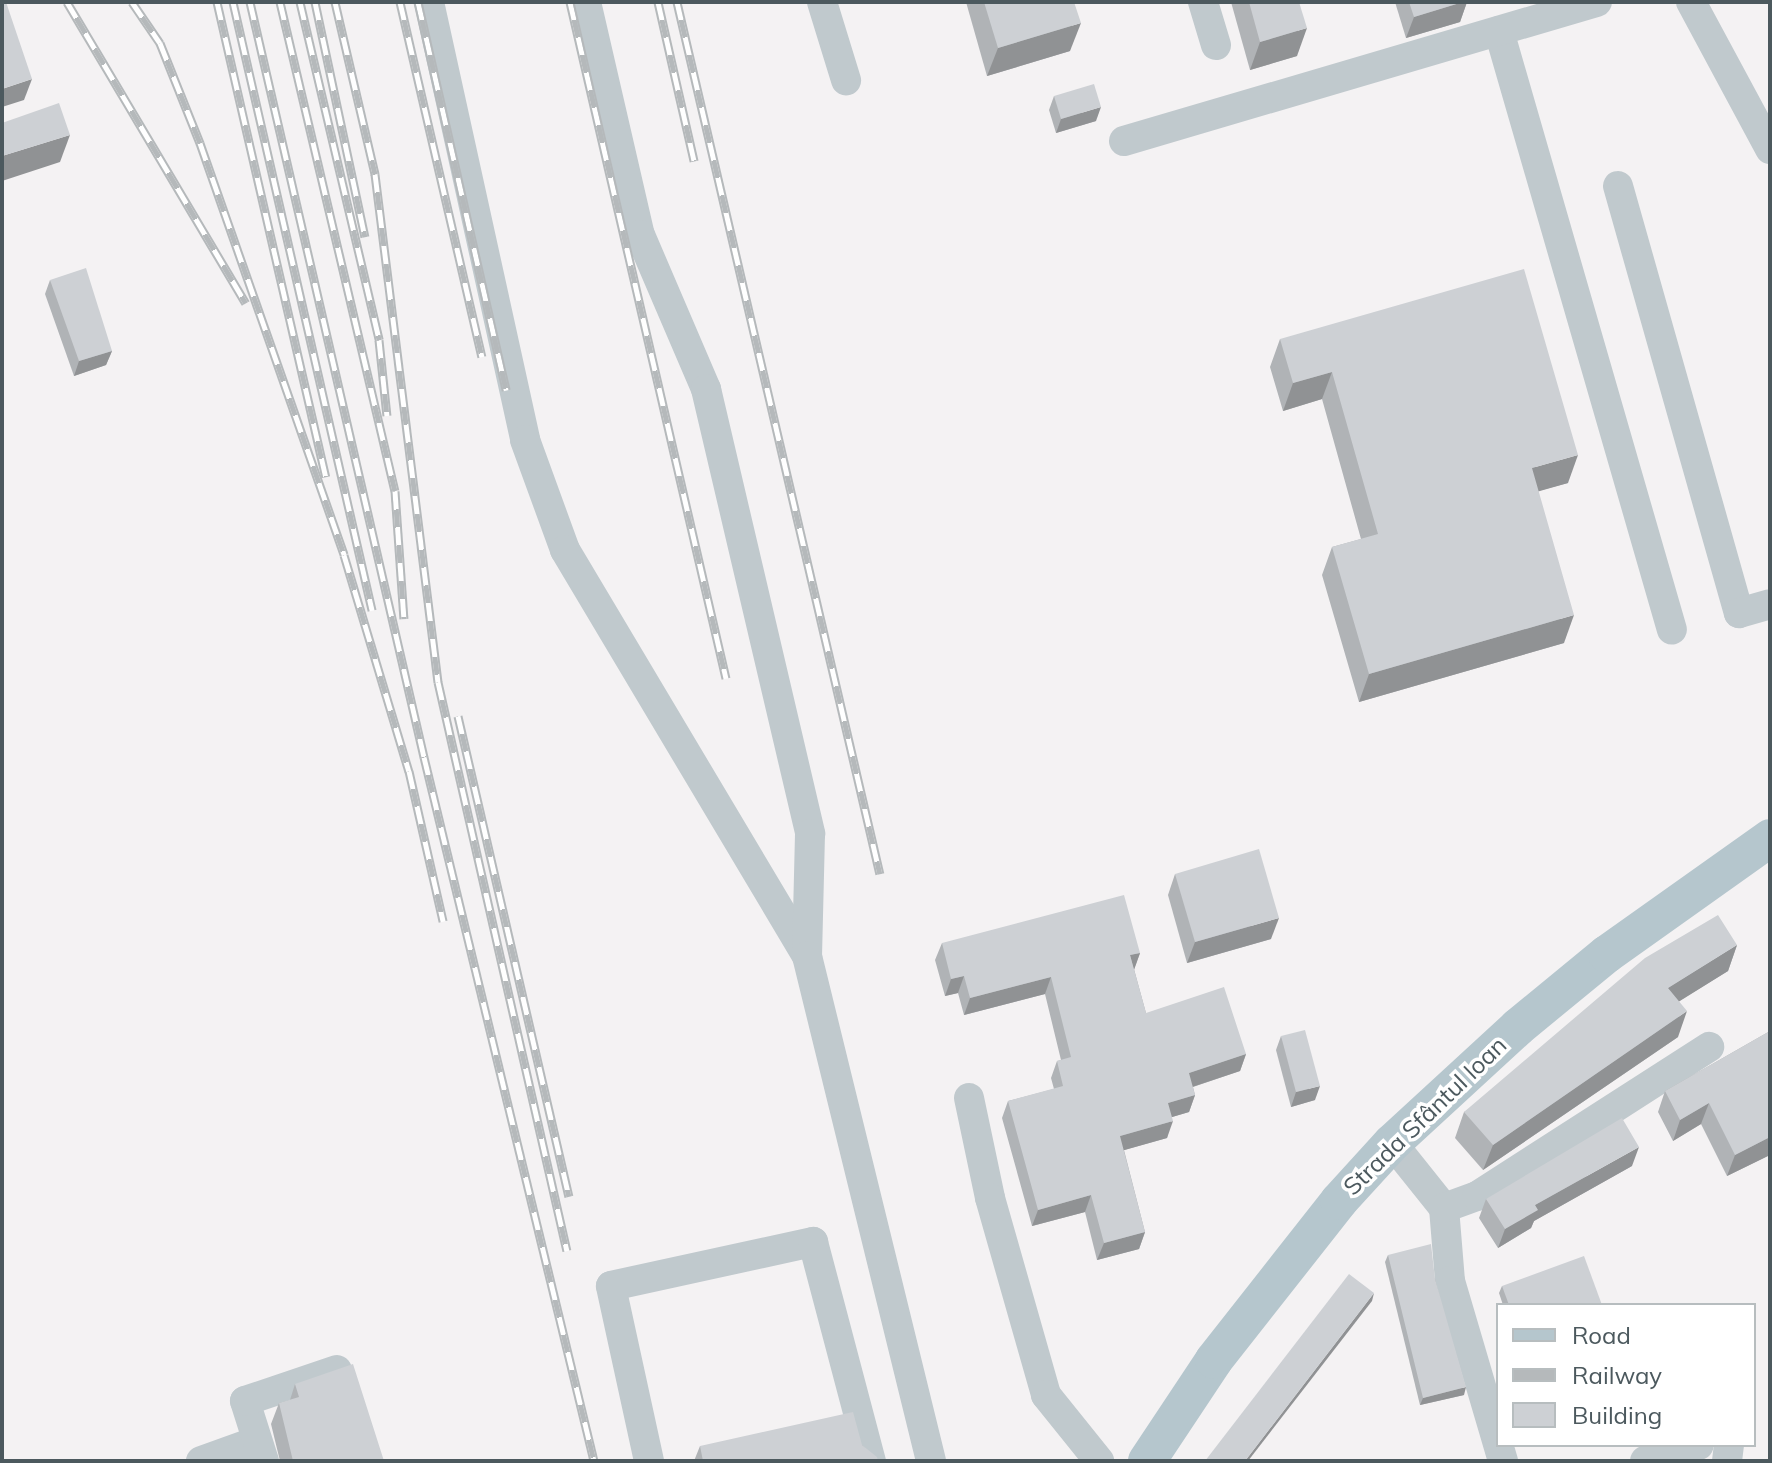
<!DOCTYPE html>
<html>
<head>
<meta charset="utf-8">
<style>
  body { margin:0 }
  #map { position:relative; width:1772px; height:1463px; overflow:hidden; background:#f4f2f3; font-family:Mulish,sans-serif }
  div>[style] { position:absolute }
  .minor>* { height:30px; margin:-15px; padding:0 15px; transform-origin:15px; border-radius:15px; background:#c0c9cd }
  .major>* { height:38px; margin:-19px; padding:0 19px; transform-origin:19px; border-radius:19px; background:#b5c6cd }
  .rail>* { height:9px; margin-top:-4.5px; transform-origin:0; background:repeating-linear-gradient(90deg,#fff 0 18px,#b5b9bb 0 36px); box-sizing:border-box; border-block:2px solid #b5b9bb }
  .wall>* { inset:0; background:#b0b3b6 }
  .shaded-wall>* { inset:0; background:#909294 }
  .building>* { inset:0; background:#cdd0d4 }
  span { translate:-50% -50%; white-space:nowrap; text-align:center; line-height:1.15; -webkit-text-stroke:7px #fff; paint-order:stroke }
  .street-label { font-size:24px; color:#4c595e }
  .frame { position:absolute; inset:0; border:4px solid #4c595e; pointer-events:none }
  .legend { position:absolute; left:1496px; top:1303px; width:260px; height:144px; box-sizing:border-box; background:#fff; border:2px solid #b7bdbf; margin:0; padding:10px 14px; list-style:none; font-size:24px; color:#4c595e }
  .legend li { display:flex; align-items:center; gap:16px; height:40px }
  .legend b { width:40px; border:2px solid #b7bdbf }
</style>
</head>
<body>
<div id="map">
  <div class="minor">
    <div style="left:429px;top:2px;width:448px;rotate:77.6deg"></div>
    <div style="left:525px;top:440px;width:117px;rotate:70deg"></div>
    <div style="left:565px;top:550px;width:473px;rotate:59.2deg"></div>
    <div style="left:586px;top:2px;width:239px;rotate:77deg"></div>
    <div style="left:640px;top:235px;width:168px;rotate:66.8deg"></div>
    <div style="left:706px;top:389px;width:457px;rotate:76.8deg"></div>
    <div style="left:810px;top:834px;width:122px;rotate:91.4deg"></div>
    <div style="left:807px;top:956px;width:520px;rotate:76.2deg"></div>
    <div style="left:822px;top:2px;width:82px;rotate:72.9deg"></div>
    <div style="left:1203px;top:2px;width:45px;rotate:73.2deg"></div>
    <div style="left:1691px;top:2px;width:167px;rotate:61.7deg"></div>
    <div style="left:1499px;top:31px;width:623px;rotate:73.89deg"></div>
    <div style="left:1124px;top:141px;width:493px;rotate:-16.4deg"></div>
    <div style="left:1618px;top:186px;width:444px;rotate:74.2deg"></div>
    <div style="left:1739px;top:613px;width:32px;rotate:-16deg"></div>
    <div style="left:969px;top:1098px;width:102px;rotate:78.1deg"></div>
    <div style="left:990px;top:1198px;width:205px;rotate:74.1deg"></div>
    <div style="left:1046px;top:1395px;width:85px;rotate:51.2deg"></div>
    <div style="left:1392px;top:1143px;width:83px;rotate:51.3deg"></div>
    <div style="left:1444px;top:1208px;width:73px;rotate:85.3deg"></div>
    <div style="left:1450px;top:1281px;width:188px;rotate:73.6deg"></div>
    <div style="left:1444px;top:1208px;width:35px;rotate:-20deg"></div>
    <div style="left:1477px;top:1196px;width:276px;rotate:-32.7deg"></div>
    <div style="left:201px;top:1461px;width:59px;rotate:-19.7deg"></div>
    <div style="left:264px;top:1461px;width:63px;rotate:-107.6deg"></div>
    <div style="left:245px;top:1401px;width:97px;rotate:-18.6deg"></div>
    <div style="left:649px;top:1461px;width:179px;rotate:-102.3deg"></div>
    <div style="left:611px;top:1286px;width:207px;rotate:-12.3deg"></div>
    <div style="left:813px;top:1242px;width:227px;rotate:75.2deg"></div>
    <div style="left:1645px;top:1461px;width:56px;rotate:-16.5deg"></div>
    <div style="left:1727px;top:1461px;width:16px;rotate:-83deg"></div>
  </div>
  <div class="major">
    <div style="left:1147px;top:1461px;width:121px;rotate:-56.4deg"></div>
    <div style="left:1214px;top:1360px;width:202px;rotate:-51.8deg"></div>
    <div style="left:1339px;top:1201px;width:79px;rotate:-47.6deg"></div>
    <div style="left:1392px;top:1143px;width:171px;rotate:-42.6deg"></div>
    <div style="left:1518px;top:1027px;width:115px;rotate:-39.4deg"></div>
    <div style="left:1607px;top:954px;width:200px;rotate:-35.4deg"></div>
  </div>
  <div class="rail">
    <div style="left:67px;top:2px;width:350px;rotate:59.3deg"></div>
    <div style="left:132px;top:2px;width:50px;rotate:55.7deg"></div>
    <div style="left:160px;top:43px;width:108px;rotate:68.2deg"></div>
    <div style="left:200px;top:143px;width:436px;rotate:70.7deg"></div>
    <div style="left:344px;top:555px;width:226px;rotate:73.3deg"></div>
    <div style="left:409px;top:771px;width:154px;rotate:77.2deg"></div>
    <div style="left:217px;top:2px;width:487px;rotate:77.1deg"></div>
    <div style="left:233px;top:2px;width:624px;rotate:77.12deg"></div>
    <div style="left:250px;top:2px;width:775px;rotate:77.02deg"></div>
    <div style="left:424px;top:757px;width:724px;rotate:76.42deg"></div>
    <div style="left:280px;top:2px;width:502px;rotate:76.77deg"></div>
    <div style="left:395px;top:491px;width:128px;rotate:86deg"></div>
    <div style="left:300px;top:2px;width:347px;rotate:76.8deg"></div>
    <div style="left:379px;top:340px;width:76px;rotate:84deg"></div>
    <div style="left:315px;top:2px;width:240px;rotate:78deg"></div>
    <div style="left:335px;top:2px;width:177px;rotate:76.9deg"></div>
    <div style="left:375px;top:174px;width:512px;rotate:82.93deg"></div>
    <div style="left:438px;top:682px;width:583px;rotate:77.23deg"></div>
    <div style="left:400px;top:2px;width:364px;rotate:77deg"></div>
    <div style="left:418px;top:2px;width:398px;rotate:77.2deg"></div>
    <div style="left:570px;top:2px;width:694px;rotate:77.01deg"></div>
    <div style="left:658px;top:2px;width:163px;rotate:77.2deg"></div>
    <div style="left:677px;top:2px;width:895px;rotate:76.9deg"></div>
    <div style="left:458px;top:716px;width:493px;rotate:77deg"></div>
  </div>
  <div class="wall">
    <div style="clip-path:polygon(966px 2px,1074px 2px,1070px 51px,987px 76px)"></div>
    <div style="clip-path:polygon(1231px 2px,1299px 2px,1297px 56px,1250px 70px)"></div>
    <div style="clip-path:polygon(1395px 2px,1467px 2px,1460px 22px,1406px 38px)"></div>
    <div style="clip-path:polygon(1054px 96px,1096px 121px,1056px 133px,1049px 110px)"></div>
    <div style="clip-path:polygon(50px 280px,112px 351px,106px 365px,74px 376px,45px 294px)"></div>
    <div style="clip-path:polygon(1280px 339px,1568px 483px,1538px 491px,1564px 643px,1359px 702px,1322px 575px,1332px 547px,1361px 539px,1322px 399px,1283px 411px,1270px 367px)"></div>
    <div style="clip-path:polygon(1175px 874px,1271px 939px,1187px 963px,1168px 895px)"></div>
    <div style="clip-path:polygon(942px 943px,1140px 953px,1134px 969px,1146px 1013px,1246px 1054px,1240px 1071px,1193px 1087px,1195px 1095px,1189px 1112px,1172px 1117px,1167px 1138px,1124px 1150px,1145px 1232px,1139px 1249px,1097px 1260px,1085px 1212px,1032px 1226px,1002px 1118px,1008px 1101px,1054px 1089px,1051px 1078px,1057px 1061px,1061px 1060px,1045px 994px,964px 1015px,958px 993px,945px 996px,935px 960px)"></div>
    <div style="clip-path:polygon(1737px 945px,1728px 971px,1679px 1001px,1678px 1037px,1483px 1170px,1455px 1138px,1464px 1112px)"></div>
    <div style="clip-path:polygon(1770px 1031px,1770px 1155px,1727px 1176px,1701px 1124px,1673px 1141px,1658px 1112px,1665px 1091px)"></div>
    <div style="clip-path:polygon(1281px 1036px,1315px 1100px,1291px 1107px,1276px 1050px)"></div>
    <div style="clip-path:polygon(1632px 1166px,1534px 1221px,1531px 1228px,1498px 1248px,1479px 1218px,1486px 1199px)"></div>
    <div style="clip-path:polygon(1388px 1255px,1435px 1279px,1464px 1395px,1420px 1405px,1385px 1262px)"></div>
    <div style="clip-path:polygon(1502px 1286px,1602px 1305px,1503px 1305px,1499px 1293px)"></div>
    <div style="clip-path:polygon(295px 1384px,384px 1461px,280px 1461px,271px 1424px,279px 1403px,290px 1400px)"></div>
    <div style="clip-path:polygon(862px 1445px,878px 1461px,694px 1461px,700px 1446px)"></div>
  </div>
  <div class="shaded-wall">
    <div style="clip-path:polygon(1463px 2px,1467px 2px,1460px 22px,1406px 38px,1414px 17px)"></div>
    <div style="clip-path:polygon(1081px 23px,1070px 51px,987px 76px,998px 48px)"></div>
    <div style="clip-path:polygon(1307px 28px,1297px 56px,1250px 70px,1260px 42px)"></div>
    <div style="clip-path:polygon(32px 79px,24px 100px,2px 107px,2px 89px)"></div>
    <div style="clip-path:polygon(1101px 107px,1096px 121px,1056px 133px,1061px 119px)"></div>
    <div style="clip-path:polygon(70px 135px,60px 162px,2px 181px,2px 156px)"></div>
    <div style="clip-path:polygon(112px 351px,106px 365px,74px 376px,79px 361px)"></div>
    <div style="clip-path:polygon(1332px 372px,1322px 399px,1283px 411px,1293px 383px)"></div>
    <div style="clip-path:polygon(1578px 455px,1568px 483px,1522px 496px,1532px 468px)"></div>
    <div style="clip-path:polygon(1574px 615px,1564px 643px,1359px 702px,1369px 674px)"></div>
    <div style="clip-path:polygon(1279px 918px,1271px 939px,1187px 963px,1195px 942px)"></div>
    <div style="clip-path:polygon(1737px 945px,1728px 971px,1659px 1014px,1668px 988px)"></div>
    <div style="clip-path:polygon(1140px 953px,1134px 970px,1130px 955px)"></div>
    <div style="clip-path:polygon(964px 976px,958px 993px,945px 996px,951px 979px)"></div>
    <div style="clip-path:polygon(1051px 977px,1045px 994px,964px 1015px,970px 998px)"></div>
    <div style="clip-path:polygon(1687px 1011px,1678px 1037px,1483px 1170px,1493px 1145px)"></div>
    <div style="clip-path:polygon(1246px 1054px,1240px 1071px,1183px 1090px,1189px 1073px)"></div>
    <div style="clip-path:polygon(1320px 1086px,1315px 1100px,1291px 1107px,1296px 1092px)"></div>
    <div style="clip-path:polygon(1195px 1095px,1189px 1112px,1162px 1120px,1168px 1103px)"></div>
    <div style="clip-path:polygon(1709px 1103px,1701px 1124px,1673px 1141px,1680px 1120px)"></div>
    <div style="clip-path:polygon(1173px 1121px,1167px 1138px,1114px 1153px,1120px 1136px)"></div>
    <div style="clip-path:polygon(1770px 1137px,1770px 1155px,1727px 1176px,1735px 1155px)"></div>
    <div style="clip-path:polygon(1639px 1147px,1632px 1166px,1534px 1221px,1531px 1228px,1498px 1248px,1505px 1229px,1535px 1205px)"></div>
    <div style="clip-path:polygon(1091px 1195px,1085px 1212px,1032px 1226px,1038px 1210px)"></div>
    <div style="clip-path:polygon(1145px 1232px,1139px 1249px,1097px 1260px,1104px 1243px)"></div>
    <div style="clip-path:polygon(1374px 1293px,1372px 1301px,1248px 1461px,1245px 1461px)"></div>
    <div style="clip-path:polygon(1466px 1387px,1464px 1395px,1420px 1405px,1423px 1398px)"></div>
  </div>
  <div class="building">
    <div style="clip-path:polygon(2px 2px,6px 2px,32px 79px,2px 89px)"></div>
    <div style="clip-path:polygon(984px 2px,1074px 2px,1081px 23px,998px 48px)"></div>
    <div style="clip-path:polygon(1249px 2px,1299px 2px,1307px 28px,1260px 42px)"></div>
    <div style="clip-path:polygon(1409px 2px,1463px 2px,1414px 17px)"></div>
    <div style="clip-path:polygon(1094px 84px,1101px 107px,1061px 119px,1054px 96px)"></div>
    <div style="clip-path:polygon(59px 103px,70px 135px,2px 156px,2px 123px)"></div>
    <div style="clip-path:polygon(86px 268px,112px 351px,79px 361px,50px 280px)"></div>
    <div style="clip-path:polygon(1524px 269px,1578px 455px,1532px 468px,1574px 615px,1369px 674px,1332px 547px,1378px 534px,1332px 372px,1293px 383px,1280px 339px)"></div>
    <div style="clip-path:polygon(1259px 849px,1279px 918px,1195px 942px,1175px 874px)"></div>
    <div style="clip-path:polygon(1124px 895px,1140px 953px,1130px 955px,1146px 1013px,1224px 987px,1246px 1054px,1189px 1073px,1195px 1095px,1168px 1103px,1173px 1121px,1120px 1136px,1145px 1232px,1104px 1243px,1091px 1195px,1038px 1210px,1008px 1101px,1063px 1086px,1057px 1061px,1071px 1057px,1051px 977px,970px 998px,964px 976px,951px 979px,942px 943px)"></div>
    <div style="clip-path:polygon(1718px 915px,1737px 945px,1668px 988px,1687px 1011px,1493px 1145px,1464px 1112px,1645px 958px)"></div>
    <div style="clip-path:polygon(1305px 1030px,1320px 1086px,1296px 1092px,1281px 1036px)"></div>
    <div style="clip-path:polygon(1770px 1031px,1770px 1137px,1735px 1155px,1709px 1103px,1680px 1120px,1665px 1091px)"></div>
    <div style="clip-path:polygon(1622px 1118px,1639px 1147px,1535px 1205px,1538px 1210px,1505px 1229px,1486px 1199px)"></div>
    <div style="clip-path:polygon(1431px 1244px,1435px 1279px,1466px 1387px,1423px 1398px,1388px 1255px)"></div>
    <div style="clip-path:polygon(1584px 1256px,1602px 1305px,1509px 1305px,1502px 1286px)"></div>
    <div style="clip-path:polygon(1349px 1274px,1374px 1293px,1245px 1461px,1205px 1461px)"></div>
    <div style="clip-path:polygon(353px 1364px,384px 1461px,293px 1461px,279px 1403px,299px 1397px,295px 1384px)"></div>
    <div style="clip-path:polygon(853px 1412px,862px 1445px,877px 1457px,878px 1461px,703px 1461px,700px 1446px)"></div>
  </div>
  <div class="street-label">
    <span style="left:1425px;top:1116px;rotate:-44deg">Strada Sfântul Ioan</span>
  </div>
  <div class="frame"></div>
  <ul class="legend">
  <li><b style="height:10px;background:#b5c6cd"></b>Road</li>
  <li><b style="height:10px;background:#b5b9bb"></b>Railway</li>
  <li><b style="height:22px;background:#cdd0d4"></b>Building</li>
  </ul>
</div>
</body>
</html>
